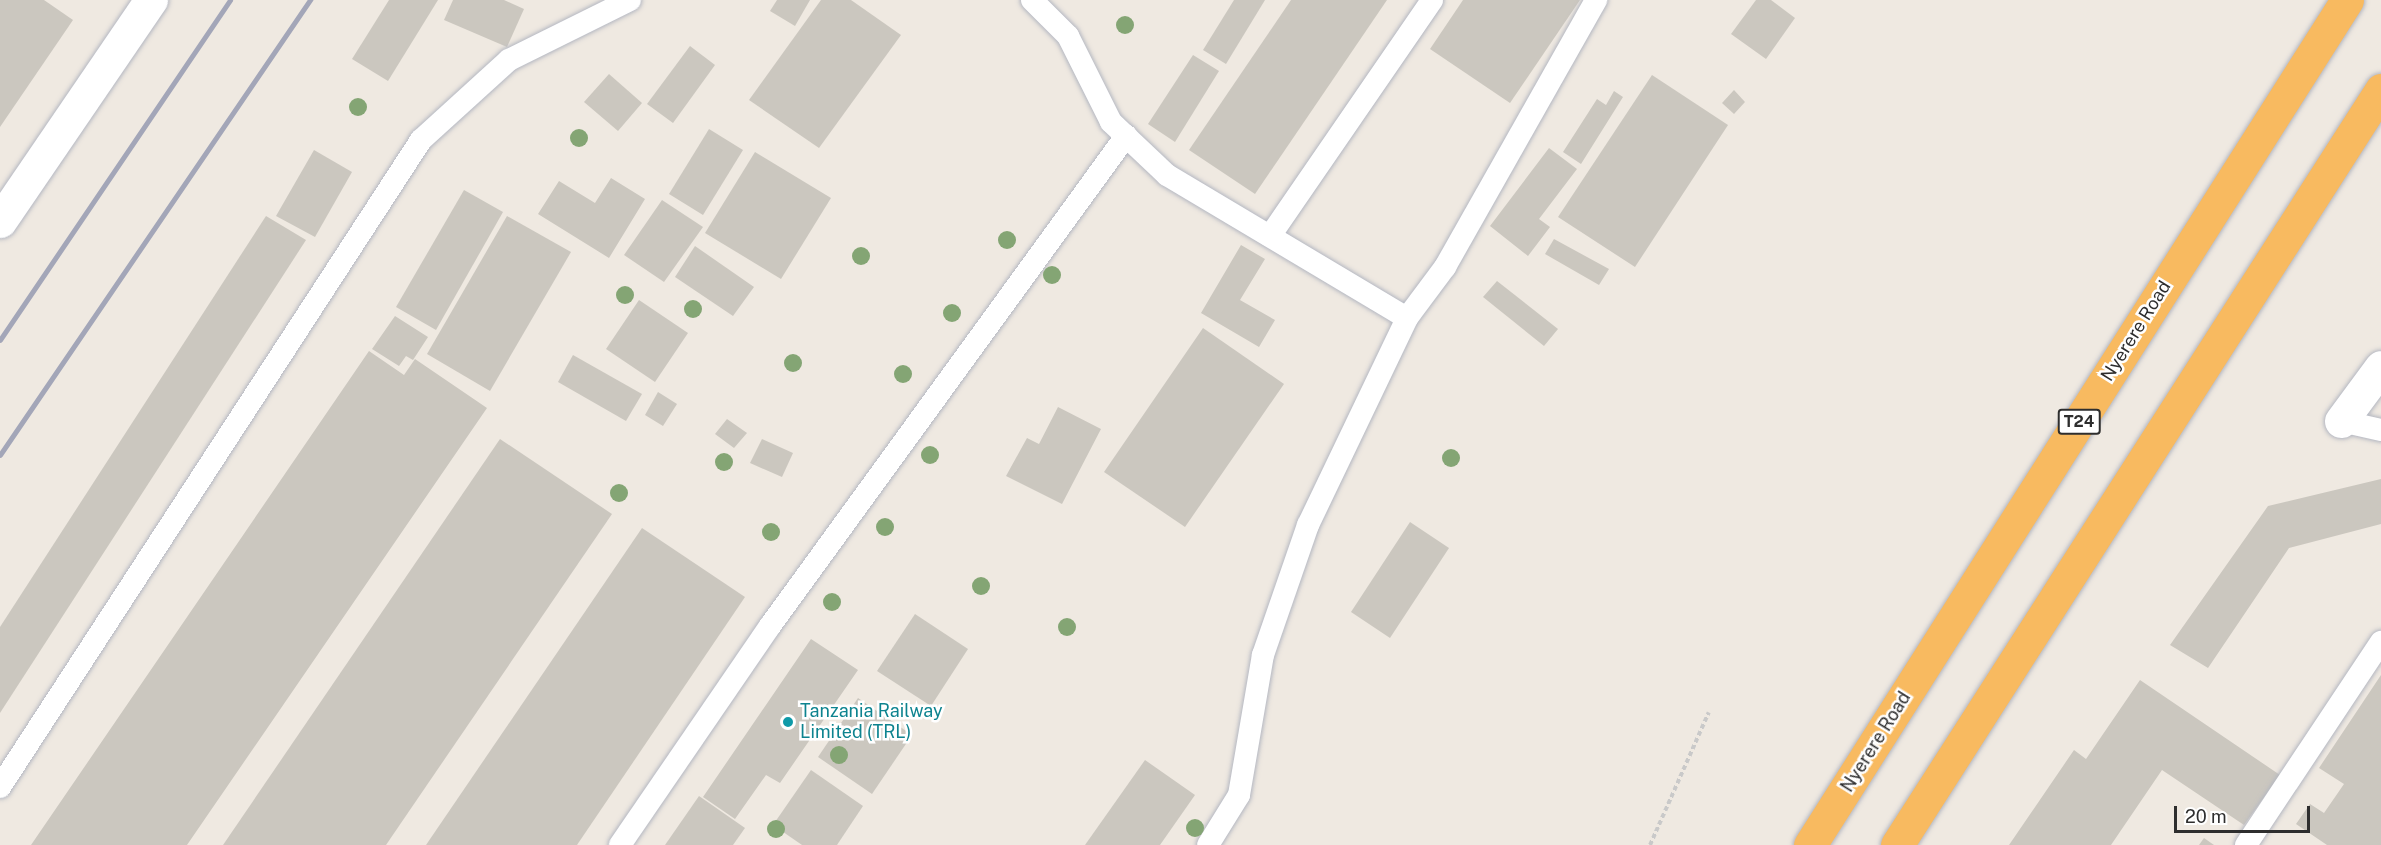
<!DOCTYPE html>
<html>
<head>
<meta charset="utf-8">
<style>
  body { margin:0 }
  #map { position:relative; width:2381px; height:845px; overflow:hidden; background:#efe9e1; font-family:"Public Sans",sans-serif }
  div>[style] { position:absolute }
  .building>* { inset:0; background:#cbc7bf }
  .path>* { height:4px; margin-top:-2px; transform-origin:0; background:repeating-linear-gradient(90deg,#c9c9c9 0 4.5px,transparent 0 7.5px) }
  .roads { filter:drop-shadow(0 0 2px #b4b7c1) drop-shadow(0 0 2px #b4b7c1) }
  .service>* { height:22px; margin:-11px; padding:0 11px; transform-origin:11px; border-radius:11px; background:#fff }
  .minor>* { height:33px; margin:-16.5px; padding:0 16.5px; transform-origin:16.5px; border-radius:16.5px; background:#fff }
  .trunk>* { height:33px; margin:-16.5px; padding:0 16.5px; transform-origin:16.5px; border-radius:16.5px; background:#f8ba60 }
  .rail>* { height:4.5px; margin:-2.25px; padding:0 2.25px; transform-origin:2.25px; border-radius:2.25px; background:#a3a6b8 }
  .trees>* { width:18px; height:18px; margin:-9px; border-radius:50%; background:#84a574 }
  .dots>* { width:16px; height:16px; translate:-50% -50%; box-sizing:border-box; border:3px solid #fff; border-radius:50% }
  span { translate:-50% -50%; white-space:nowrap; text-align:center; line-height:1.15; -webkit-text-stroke:5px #fff; paint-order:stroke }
  .shield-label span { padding:2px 4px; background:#fff; border:2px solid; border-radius:4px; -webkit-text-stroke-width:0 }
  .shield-label { font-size:16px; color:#2e2e2e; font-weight:700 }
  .street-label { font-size:18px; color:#2e2e2e }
  .culture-label { font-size:18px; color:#0d838f }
  .left { translate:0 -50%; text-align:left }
  .scale { position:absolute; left:2174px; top:806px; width:136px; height:27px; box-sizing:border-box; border:3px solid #2e2e2e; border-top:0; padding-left:8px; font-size:18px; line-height:21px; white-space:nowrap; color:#2e2e2e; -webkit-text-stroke:4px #fff; paint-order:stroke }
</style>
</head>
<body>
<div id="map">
  <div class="building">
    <div style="clip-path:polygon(0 0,44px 0,73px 20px,0 127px)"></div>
    <div style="clip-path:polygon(389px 0,438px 0,388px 81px,352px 59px)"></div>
    <div style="clip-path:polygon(453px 0,504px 0,524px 9px,507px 47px,444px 20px)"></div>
    <div style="clip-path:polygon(777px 0,810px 0,795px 26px,770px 11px)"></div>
    <div style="clip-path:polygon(821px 0,851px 0,901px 35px,819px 148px,749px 100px)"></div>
    <div style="clip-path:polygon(1234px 0,1265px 0,1226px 64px,1203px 50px)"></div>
    <div style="clip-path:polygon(1291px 0,1387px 0,1255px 194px,1189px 150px)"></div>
    <div style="clip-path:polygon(1463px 0,1580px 0,1510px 103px,1430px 49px)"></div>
    <div style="clip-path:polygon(1756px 0,1771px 0,1795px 18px,1766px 59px,1731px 34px)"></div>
    <div style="clip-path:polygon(690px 46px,715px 65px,673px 123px,647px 104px)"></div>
    <div style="clip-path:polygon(1193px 55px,1219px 71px,1175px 142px,1148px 124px)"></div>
    <div style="clip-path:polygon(609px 74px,642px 103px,618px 131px,584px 102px)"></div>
    <div style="clip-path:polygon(1652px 75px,1728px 125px,1635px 267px,1558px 217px)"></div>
    <div style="clip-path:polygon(1734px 90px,1745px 102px,1734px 114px,1722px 103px)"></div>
    <div style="clip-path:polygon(1614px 91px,1623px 97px,1581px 164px,1563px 152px,1597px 99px,1606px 105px)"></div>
    <div style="clip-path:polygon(709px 129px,743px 150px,703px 215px,669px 194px)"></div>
    <div style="clip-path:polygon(1549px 148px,1577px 169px,1539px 219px,1550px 227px,1528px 256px,1490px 226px)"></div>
    <div style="clip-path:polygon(314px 150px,352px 172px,315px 237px,276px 216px)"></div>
    <div style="clip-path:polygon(755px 152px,831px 198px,781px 279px,705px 233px)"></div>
    <div style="clip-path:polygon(611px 178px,645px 199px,609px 258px,538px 214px,559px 181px,595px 203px)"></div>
    <div style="clip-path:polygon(464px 190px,503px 212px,436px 330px,396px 307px)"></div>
    <div style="clip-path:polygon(662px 200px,703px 227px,664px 282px,624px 255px)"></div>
    <div style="clip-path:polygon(266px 216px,306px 240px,0 713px,0 627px)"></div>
    <div style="clip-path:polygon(507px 216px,571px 252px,490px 391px,427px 354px)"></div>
    <div style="clip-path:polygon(1554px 239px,1609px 269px,1599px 285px,1545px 254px)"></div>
    <div style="clip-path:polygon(1241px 245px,1265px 259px,1240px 300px,1275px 320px,1259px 347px,1201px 313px)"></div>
    <div style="clip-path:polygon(695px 246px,754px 287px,733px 316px,675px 277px)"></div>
    <div style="clip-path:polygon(1497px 281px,1558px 329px,1544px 346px,1483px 297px)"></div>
    <div style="clip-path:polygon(639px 300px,688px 333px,655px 382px,606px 349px)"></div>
    <div style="clip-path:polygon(395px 316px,428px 337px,413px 360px,406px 356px,399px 366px,372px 349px)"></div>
    <div style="clip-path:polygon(1203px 328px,1284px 384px,1185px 527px,1104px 472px)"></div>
    <div style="clip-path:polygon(369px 351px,404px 375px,415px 359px,487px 408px,187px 845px,31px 845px)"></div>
    <div style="clip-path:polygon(573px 355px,642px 394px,626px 421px,558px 382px)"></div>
    <div style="clip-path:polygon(658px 392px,677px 404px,663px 426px,645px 415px)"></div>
    <div style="clip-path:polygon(1058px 407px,1101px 429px,1062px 504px,1006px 476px,1027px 438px,1039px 444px)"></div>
    <div style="clip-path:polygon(727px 419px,747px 433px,734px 448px,715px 434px)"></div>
    <div style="clip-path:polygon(500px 439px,612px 514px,386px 845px,223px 845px)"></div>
    <div style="clip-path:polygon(762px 439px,793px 453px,782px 477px,750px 463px)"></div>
    <div style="clip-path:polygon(2381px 479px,2381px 524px,2289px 548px,2208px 668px,2170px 645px,2268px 506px)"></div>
    <div style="clip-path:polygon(1410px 522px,1449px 548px,1390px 638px,1351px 612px)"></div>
    <div style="clip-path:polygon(642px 528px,745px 597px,577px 845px,426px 845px)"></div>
    <div style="clip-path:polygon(915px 614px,968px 649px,931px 706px,877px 671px)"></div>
    <div style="clip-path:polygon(811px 639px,858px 670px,780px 783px,766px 775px,735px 819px,703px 797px)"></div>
    <div style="clip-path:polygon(2381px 675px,2381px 845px,2327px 845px,2296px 824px,2310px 804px,2324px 813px,2344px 784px,2319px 768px)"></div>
    <div style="clip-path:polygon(2140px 680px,2280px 775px,2244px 825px,2162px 770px,2111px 845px,2009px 845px,2074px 750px,2086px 759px)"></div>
    <div style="clip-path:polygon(858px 698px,912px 735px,872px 794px,818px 757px)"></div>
    <div style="clip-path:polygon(1145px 760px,1195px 795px,1160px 845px,1085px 845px)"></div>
    <div style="clip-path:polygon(811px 770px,863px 806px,837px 845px,802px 845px,773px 825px)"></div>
    <div style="clip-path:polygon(699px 796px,745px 828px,733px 845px,665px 845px)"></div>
    <div style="clip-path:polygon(2204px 838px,2214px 845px,2199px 845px)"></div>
  </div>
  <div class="path">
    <div style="left:1650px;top:845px;width:145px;rotate:-66.1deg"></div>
  </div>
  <div class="roads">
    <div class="service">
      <div style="left:1032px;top:0;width:51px;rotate:45deg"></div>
      <div style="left:1068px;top:36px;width:96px;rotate:63.4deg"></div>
      <div style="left:1111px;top:122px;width:77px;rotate:43.4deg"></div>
      <div style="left:1167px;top:175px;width:279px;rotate:30.8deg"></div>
      <div style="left:1270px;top:236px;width:286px;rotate:-55.5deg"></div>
      <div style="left:2341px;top:421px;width:41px;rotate:12.7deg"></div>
      <div style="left:0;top:787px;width:772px;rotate:-56.95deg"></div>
      <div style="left:421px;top:140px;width:119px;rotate:-42.3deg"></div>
      <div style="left:509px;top:60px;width:135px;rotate:-26.4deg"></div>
      <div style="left:620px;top:845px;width:265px;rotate:-55.6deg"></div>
      <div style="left:770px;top:626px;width:606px;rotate:-54deg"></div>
      <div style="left:1208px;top:845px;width:59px;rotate:-58.2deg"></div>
      <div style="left:1239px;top:795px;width:142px;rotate:-80.3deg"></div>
      <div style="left:1263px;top:655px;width:138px;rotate:-70.9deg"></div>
      <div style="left:1308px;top:525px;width:229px;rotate:-64.4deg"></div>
      <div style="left:1407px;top:318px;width:64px;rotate:-53.3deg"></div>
      <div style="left:1445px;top:267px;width:307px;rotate:-60.5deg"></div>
      <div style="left:2246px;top:845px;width:244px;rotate:-56.4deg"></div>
    </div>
    <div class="minor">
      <div style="left:0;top:221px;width:268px;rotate:-55.7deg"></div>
      <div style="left:2341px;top:421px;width:67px;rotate:-53.5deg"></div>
    </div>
    <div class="trunk">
      <div style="left:1810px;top:845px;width:1001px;rotate:-57.56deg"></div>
      <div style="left:1897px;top:845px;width:897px;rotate:-57.34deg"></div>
    </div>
  </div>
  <div class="rail">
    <div style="left:0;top:340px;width:410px;rotate:-55.9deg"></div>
    <div style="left:0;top:455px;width:551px;rotate:-55.73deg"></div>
  </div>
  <div class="trees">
    <div style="left:1125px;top:25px"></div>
    <div style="left:358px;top:107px"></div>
    <div style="left:579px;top:138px"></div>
    <div style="left:1007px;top:240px"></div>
    <div style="left:861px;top:256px"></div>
    <div style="left:1052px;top:275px"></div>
    <div style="left:625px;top:295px"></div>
    <div style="left:693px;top:309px"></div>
    <div style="left:952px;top:313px"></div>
    <div style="left:793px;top:363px"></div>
    <div style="left:903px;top:374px"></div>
    <div style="left:930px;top:455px"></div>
    <div style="left:1451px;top:458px"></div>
    <div style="left:724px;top:462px"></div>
    <div style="left:619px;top:493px"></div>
    <div style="left:885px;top:527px"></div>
    <div style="left:771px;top:532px"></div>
    <div style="left:981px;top:586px"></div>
    <div style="left:832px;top:602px"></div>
    <div style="left:1067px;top:627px"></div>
    <div style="left:839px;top:755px"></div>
    <div style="left:1195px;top:828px"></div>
    <div style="left:776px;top:829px"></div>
  </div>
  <div class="dots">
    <div style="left:788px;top:722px;background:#0f9aa8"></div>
  </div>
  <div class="shield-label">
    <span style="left:2079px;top:422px">T24</span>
  </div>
  <div class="street-label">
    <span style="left:2136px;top:331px;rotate:-58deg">Nyerere Road</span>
    <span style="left:1876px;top:742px;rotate:-58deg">Nyerere Road</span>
  </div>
  <div class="culture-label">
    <span class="left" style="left:800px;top:722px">Tanzania Railway<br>Limited (TRL)</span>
  </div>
  <div class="scale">20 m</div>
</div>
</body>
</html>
